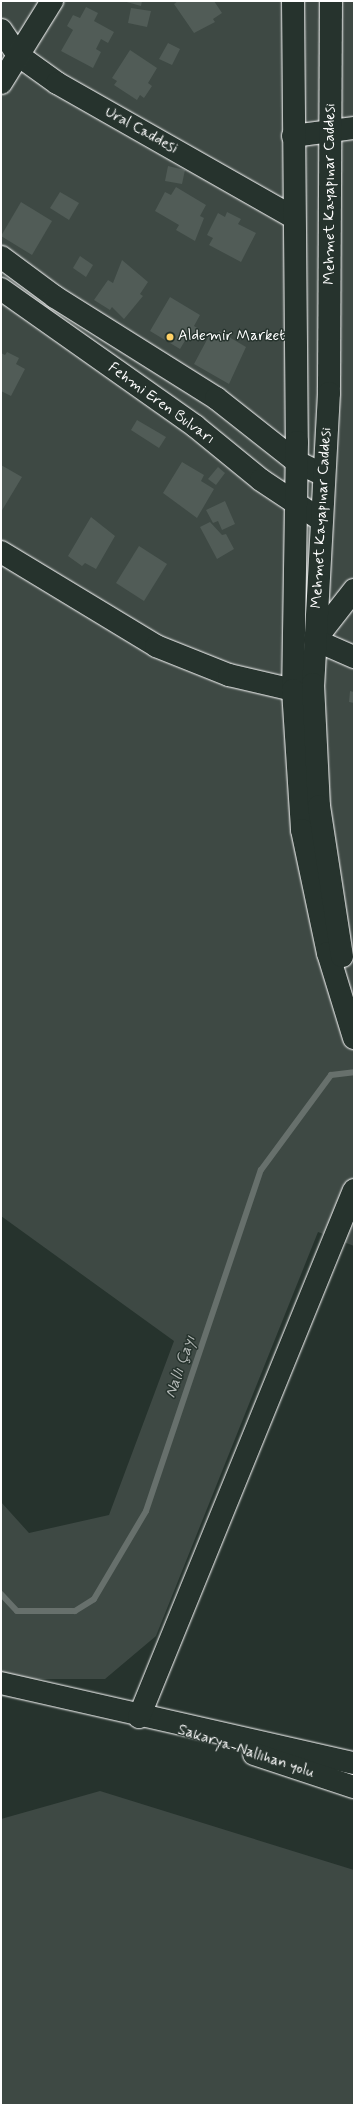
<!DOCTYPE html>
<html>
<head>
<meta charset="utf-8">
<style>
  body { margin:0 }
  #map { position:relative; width:355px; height:2106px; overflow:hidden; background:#26332d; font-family:Mynerve,sans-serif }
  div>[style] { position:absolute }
  .green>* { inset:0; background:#3e4944 }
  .stream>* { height:6px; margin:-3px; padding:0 3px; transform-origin:3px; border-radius:3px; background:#67706c }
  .building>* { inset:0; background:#515c57 }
  .roads { filter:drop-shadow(0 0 1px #fff) drop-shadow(0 0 1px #fff) }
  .minor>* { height:22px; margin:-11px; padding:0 11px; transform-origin:11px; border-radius:11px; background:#26332d }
  .major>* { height:22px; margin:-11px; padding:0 11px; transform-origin:11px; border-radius:11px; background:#26332d }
  .dots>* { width:11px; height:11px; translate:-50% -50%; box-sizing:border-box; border:2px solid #26332d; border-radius:50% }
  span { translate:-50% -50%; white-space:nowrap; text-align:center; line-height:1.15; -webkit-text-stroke:3px #26332d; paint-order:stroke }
  .street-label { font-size:15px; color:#fff }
  .poi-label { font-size:15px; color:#fff }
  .left { translate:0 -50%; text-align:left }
  .water-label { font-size:16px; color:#b3b8b6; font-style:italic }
  .frame { position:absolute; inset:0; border:2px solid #fff; pointer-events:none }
</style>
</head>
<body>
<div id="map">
  <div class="green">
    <div style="clip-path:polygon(1px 1px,354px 1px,354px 1246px,318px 1232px,156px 1636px,105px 1679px,1px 1679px,1px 1502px,29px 1533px,109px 1515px,174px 1341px,1px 1216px)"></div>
    <div style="clip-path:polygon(100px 1791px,354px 1870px,354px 2105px,1px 2105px,1px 1819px)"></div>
  </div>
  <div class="stream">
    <div style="left:1px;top:1594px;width:23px;rotate:47deg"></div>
    <div style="left:17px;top:1611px;width:58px"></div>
    <div style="left:75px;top:1611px;width:22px;rotate:-32deg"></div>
    <div style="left:94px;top:1599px;width:102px;rotate:-59.4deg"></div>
    <div style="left:146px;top:1511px;width:360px;rotate:-71.4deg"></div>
    <div style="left:261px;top:1170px;width:118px;rotate:-53.6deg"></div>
    <div style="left:331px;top:1075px;width:23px;rotate:-7deg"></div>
  </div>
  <div class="building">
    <div style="clip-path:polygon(123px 1px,142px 1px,141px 6px)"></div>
    <div style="clip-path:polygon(178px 1px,214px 1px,222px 13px,213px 19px,215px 22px,194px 33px,174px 4px)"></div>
    <div style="clip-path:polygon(86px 7px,98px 13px,94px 21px,114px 32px,108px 43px,101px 39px,96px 49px,101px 52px,93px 68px,61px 51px,73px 30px,67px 26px,73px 15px,80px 18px)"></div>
    <div style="clip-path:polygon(131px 8px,151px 11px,147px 27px,128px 23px)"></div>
    <div style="clip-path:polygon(168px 43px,180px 49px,172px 65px,159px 59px)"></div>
    <div style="clip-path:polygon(130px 50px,157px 68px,148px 83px,152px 86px,144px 98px,140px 95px,137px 100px,114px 85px,117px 81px,112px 78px)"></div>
    <div style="clip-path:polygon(168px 166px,185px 170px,182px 184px,165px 181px)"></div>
    <div style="clip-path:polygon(176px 187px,206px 205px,200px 216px,204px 218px,195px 241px,176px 230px,179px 225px,155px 211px,165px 192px,171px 195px)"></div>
    <div style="clip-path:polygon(60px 192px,79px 203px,69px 220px,50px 208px)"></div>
    <div style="clip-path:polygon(21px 202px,52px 221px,32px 255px,1px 236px)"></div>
    <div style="clip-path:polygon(227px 212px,241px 219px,238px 224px,256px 233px,241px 262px,209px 245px,213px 238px,207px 235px,218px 213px,225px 217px)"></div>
    <div style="clip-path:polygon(80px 256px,93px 265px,86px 277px,73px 268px)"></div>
    <div style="clip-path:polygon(122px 260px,148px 282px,140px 294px,143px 296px,124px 319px,112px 307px,110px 310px,94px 300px,108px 280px,113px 283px)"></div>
    <div style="clip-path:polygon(170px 297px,200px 315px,194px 326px,199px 329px,194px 337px,189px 334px,180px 349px,150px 331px)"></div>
    <div style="clip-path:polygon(219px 331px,246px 347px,229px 384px,194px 364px,210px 334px,215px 337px)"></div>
    <div style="clip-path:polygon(7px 352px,19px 358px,16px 364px,25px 369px,11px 396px,1px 391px,1px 353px,5px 355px)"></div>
    <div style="clip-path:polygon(137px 420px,166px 437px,159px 448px,131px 430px)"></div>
    <div style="clip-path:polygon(182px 462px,204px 475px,201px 481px,214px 489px,197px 518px,163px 493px)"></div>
    <div style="clip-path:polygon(1px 465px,22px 477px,1px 512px)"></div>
    <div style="clip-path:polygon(218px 467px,225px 473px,216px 485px,208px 479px)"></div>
    <div style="clip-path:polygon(225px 501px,235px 524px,222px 530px,218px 521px,213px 523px,206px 510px)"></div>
    <div style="clip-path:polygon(91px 517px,115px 536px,96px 569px,85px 563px,82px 566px,68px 556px)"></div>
    <div style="clip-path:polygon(210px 522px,222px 535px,226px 534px,234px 549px,217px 559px,200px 527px)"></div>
    <div style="clip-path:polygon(139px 546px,167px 564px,144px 601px,116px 583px)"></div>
    <div style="clip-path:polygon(350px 691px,354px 692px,354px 703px,349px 702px)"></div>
  </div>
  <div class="roads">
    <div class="minor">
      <div style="left:1px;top:30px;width:30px;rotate:56deg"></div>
      <div style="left:18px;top:55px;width:48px;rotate:35.7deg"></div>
      <div style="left:57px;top:83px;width:271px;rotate:29.6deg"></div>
      <div style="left:1px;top:83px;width:97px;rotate:-58.1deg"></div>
      <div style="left:293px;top:136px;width:62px;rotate:-7.5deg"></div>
      <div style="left:1px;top:257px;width:67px;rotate:36.5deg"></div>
      <div style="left:55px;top:297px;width:190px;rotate:32.1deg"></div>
      <div style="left:216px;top:398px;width:103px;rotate:38.3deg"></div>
      <div style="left:297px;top:462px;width:30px;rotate:26deg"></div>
      <div style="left:1px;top:289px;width:237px;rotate:35.2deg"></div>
      <div style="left:195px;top:426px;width:85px;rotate:39.3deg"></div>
      <div style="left:261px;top:480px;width:72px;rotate:33.7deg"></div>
      <div style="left:1px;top:552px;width:181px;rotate:31.2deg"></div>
      <div style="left:156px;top:646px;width:79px;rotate:21.7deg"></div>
      <div style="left:229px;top:675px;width:66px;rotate:13.2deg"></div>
      <div style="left:354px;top:590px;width:63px;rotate:128deg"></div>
      <div style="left:315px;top:640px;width:43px;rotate:23.6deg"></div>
    </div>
    <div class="major">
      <div style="left:293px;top:1px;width:441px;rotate:89.5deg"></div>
      <div style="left:297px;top:442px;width:248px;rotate:90.9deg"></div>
      <div style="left:293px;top:690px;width:140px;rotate:86.3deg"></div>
      <div style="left:302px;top:830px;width:126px;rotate:78.1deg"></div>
      <div style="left:328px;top:953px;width:89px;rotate:73deg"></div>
      <div style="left:331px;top:1px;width:392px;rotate:90.3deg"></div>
      <div style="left:329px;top:393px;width:291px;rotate:93.1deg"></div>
      <div style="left:313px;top:684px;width:122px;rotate:87.2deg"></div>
      <div style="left:319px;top:806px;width:152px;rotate:81.3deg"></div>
      <div style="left:1px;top:1683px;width:362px;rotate:12.8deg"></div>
      <div style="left:139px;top:1717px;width:569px;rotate:-67.81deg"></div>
      <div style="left:254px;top:1754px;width:105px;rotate:18.3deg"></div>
    </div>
  </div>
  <div class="dots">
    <div style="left:170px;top:337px;background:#ffd166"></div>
  </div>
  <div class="street-label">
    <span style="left:141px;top:131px;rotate:29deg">Ural Caddesi</span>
    <span style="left:331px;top:194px;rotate:-90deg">Mehmet Kayapınar Caddesi</span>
    <span style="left:161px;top:404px;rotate:36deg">Fehmi Eren Bulvarı</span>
    <span style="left:322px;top:518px;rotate:-87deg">Mehmet Kayapınar Caddesi</span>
    <span style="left:246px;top:1752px;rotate:18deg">Sakarya-Nallıhan yolu</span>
  </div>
  <div class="poi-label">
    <span class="left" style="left:178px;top:337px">Aldemir Market</span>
  </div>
  <div class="water-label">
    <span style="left:181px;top:1367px;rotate:-71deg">Nallı Çayı</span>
  </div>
  <div class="frame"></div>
</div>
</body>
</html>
